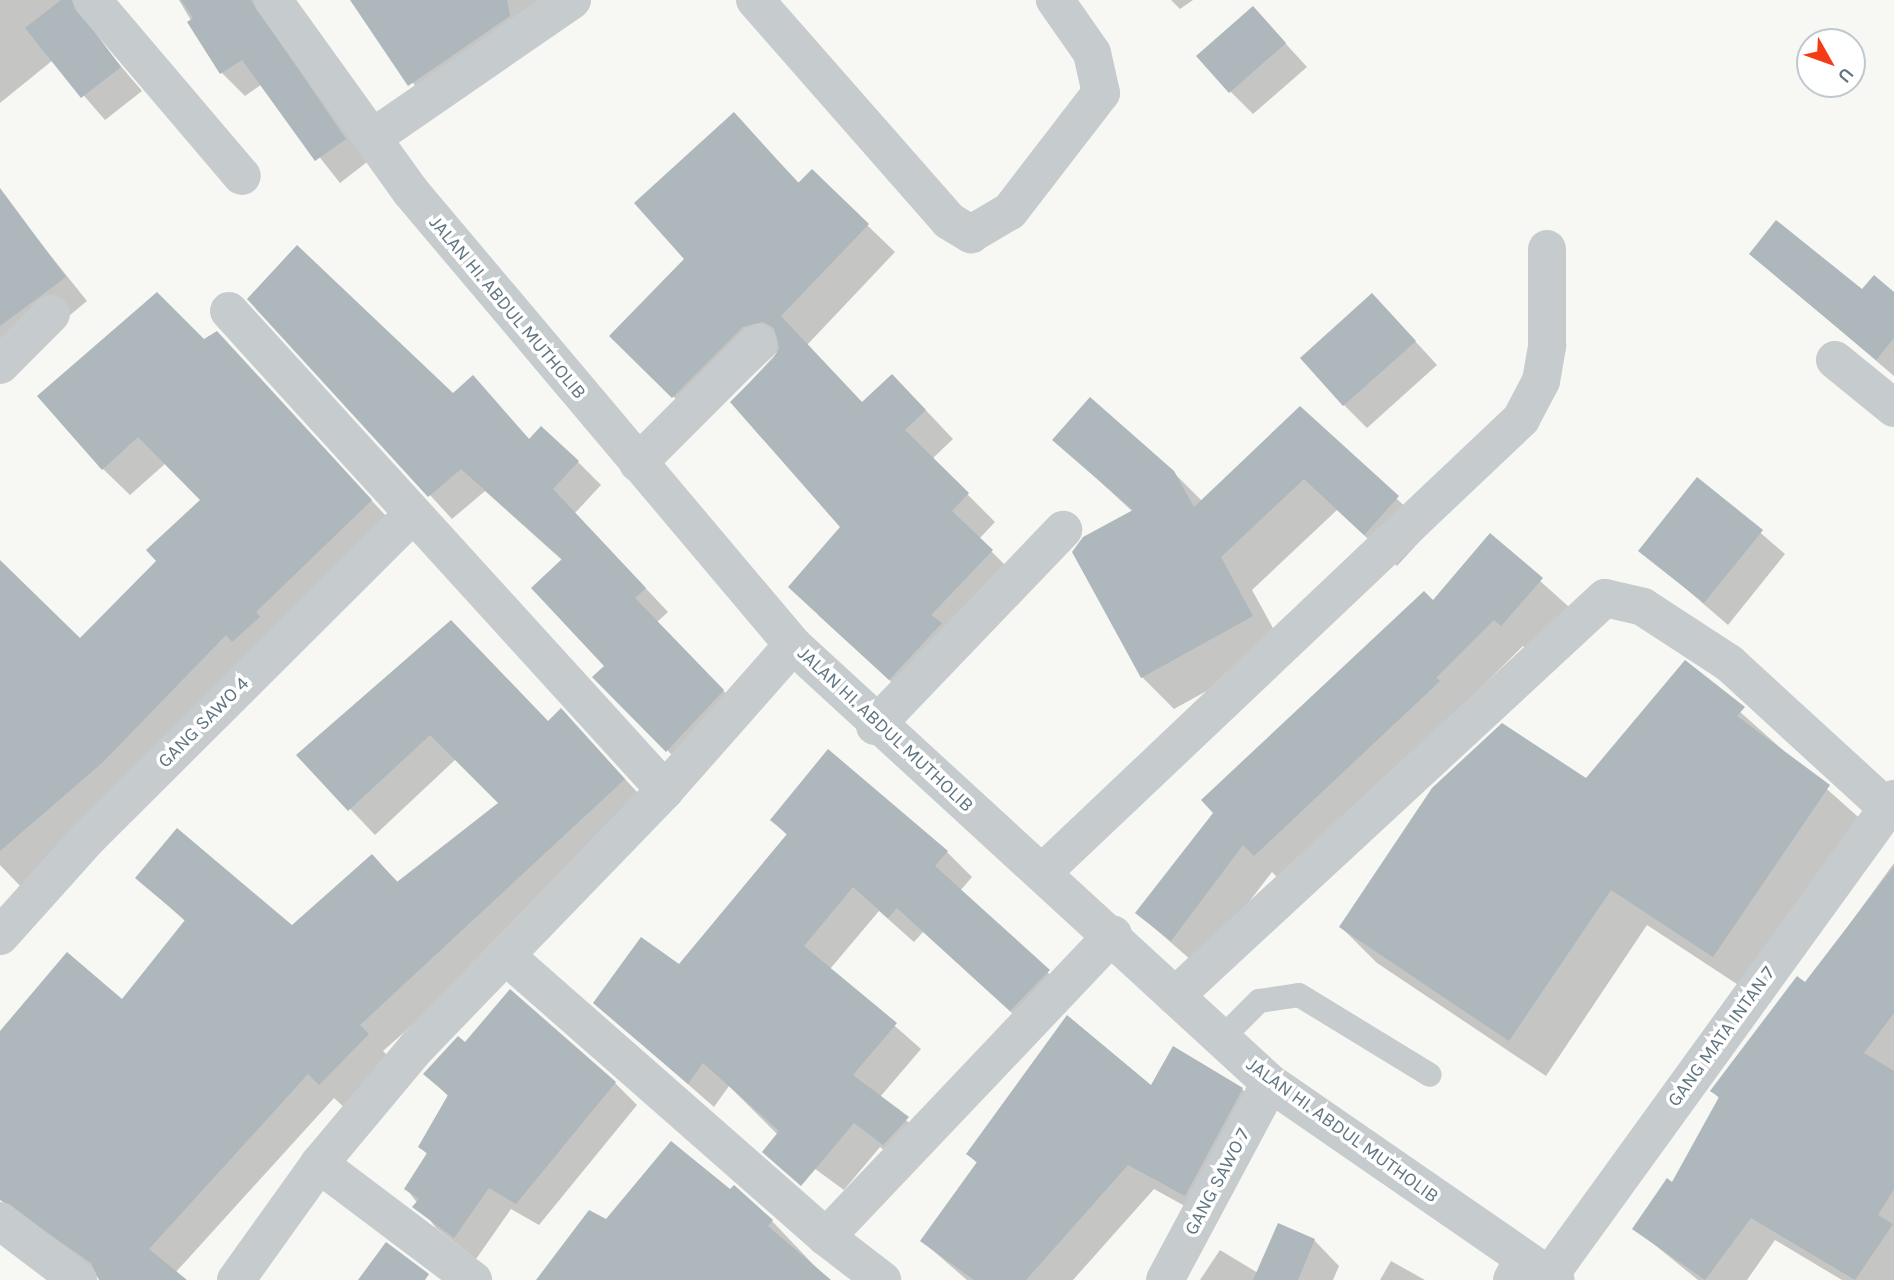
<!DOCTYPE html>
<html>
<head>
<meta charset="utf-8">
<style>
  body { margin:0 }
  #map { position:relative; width:1894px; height:1280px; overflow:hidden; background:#f7f7f4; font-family:Karla,sans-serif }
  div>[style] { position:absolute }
  .shadow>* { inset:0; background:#0003 }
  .building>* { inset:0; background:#adb7bc }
  .service>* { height:24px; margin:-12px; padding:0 12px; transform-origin:12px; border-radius:12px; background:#c6cbce }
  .minor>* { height:38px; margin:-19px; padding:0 19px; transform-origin:19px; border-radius:19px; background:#c6cbce }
  .tertiary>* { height:38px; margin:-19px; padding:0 19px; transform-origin:19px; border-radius:19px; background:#c6cbce }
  span { translate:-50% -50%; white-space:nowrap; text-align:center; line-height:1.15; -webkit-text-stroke:7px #fff; paint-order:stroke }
  .street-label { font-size:19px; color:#5f7582 }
  .north { position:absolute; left:1796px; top:28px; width:70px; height:70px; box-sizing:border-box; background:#fff; border:2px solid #bfc8cd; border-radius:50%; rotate:130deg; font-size:19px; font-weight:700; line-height:28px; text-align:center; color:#5f7582 }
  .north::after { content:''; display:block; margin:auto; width:24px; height:32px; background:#f53b16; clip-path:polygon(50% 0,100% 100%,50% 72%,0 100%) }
</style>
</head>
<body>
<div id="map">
  <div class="shadow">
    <div style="clip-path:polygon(0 0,84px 0,97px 38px,142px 91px,105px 120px,53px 60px,0 103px)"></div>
    <div style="clip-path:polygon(179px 0,268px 0,367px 162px,340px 183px,262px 84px,245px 96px,222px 73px)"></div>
    <div style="clip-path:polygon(377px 0,572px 0,430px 106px,360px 11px)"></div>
    <div style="clip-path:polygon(1171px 0,1193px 0,1180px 9px)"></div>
    <div style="clip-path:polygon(1253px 8px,1307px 67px,1253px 114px,1230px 91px)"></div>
    <div style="clip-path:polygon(734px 114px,800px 184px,867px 225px,895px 252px,807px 345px,863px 404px,920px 404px,953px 439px,932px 459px,995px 522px,979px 539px,1019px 579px,918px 706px,818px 615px,842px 527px,732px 402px,780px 349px,701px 424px,612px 336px,687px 259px)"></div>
    <div style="clip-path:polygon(18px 215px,87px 301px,0 373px,0 229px)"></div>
    <div style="clip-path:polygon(1751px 254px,1862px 291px,1894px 294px,1894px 376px)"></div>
    <div style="clip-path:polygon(250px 299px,453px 395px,473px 378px,530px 440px,578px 462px,601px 485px,575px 513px,668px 612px,657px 622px,746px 714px,690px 773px,595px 678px,606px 666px,563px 561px,485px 491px,452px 519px)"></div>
    <div style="clip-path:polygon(1394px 318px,1437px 365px,1367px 428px,1344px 405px)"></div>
    <div style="clip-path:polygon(217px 333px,398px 529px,24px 890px,0 865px,0 562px,80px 641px,158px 561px,202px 500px,166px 463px,130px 495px,103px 469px,203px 341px)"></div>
    <div style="clip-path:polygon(1300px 408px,1430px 530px,1397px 566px,1337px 510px,1252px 590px,1284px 648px,1174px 709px,1142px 677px,1133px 512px,1055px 440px,1173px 472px,1202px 501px)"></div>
    <div style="clip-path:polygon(1698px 479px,1785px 554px,1728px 625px,1641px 550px)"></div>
    <div style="clip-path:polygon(1490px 536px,1569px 607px,1530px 652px,1523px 646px,1283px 883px,1272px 872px,1199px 967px,1137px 913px,1215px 813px,1433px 602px)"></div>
    <div style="clip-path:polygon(451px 622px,548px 723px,561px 710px,649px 805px,559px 895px,469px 966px,469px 975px,383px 1051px,392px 1060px,346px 1109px,334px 1098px,175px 1273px,184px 1280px,101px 1280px,0 1195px,0 1034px,122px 1002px,186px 922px,138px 878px,292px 927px,372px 856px,399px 883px,500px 804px,456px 759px,375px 835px,299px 755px)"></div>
    <div style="clip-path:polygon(1685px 663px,1865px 823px,1749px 992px,1647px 925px,1546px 1076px,1377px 963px,1341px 927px,1586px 780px)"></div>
    <div style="clip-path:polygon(772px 820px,947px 852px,972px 877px,960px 891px,1073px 996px,1036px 1035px,923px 932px,914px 942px,879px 911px,830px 969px,921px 1049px,880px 1097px,933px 1144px,909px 1169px,880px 1147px,844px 1190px,803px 1160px,729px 1086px,714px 1107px,595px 1003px,679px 966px,788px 836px)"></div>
    <div style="clip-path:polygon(1894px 863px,1894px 1280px,1842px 1280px,1775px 1240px,1747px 1280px,1698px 1280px,1634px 1228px,1673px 1184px,1720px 1099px,1712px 1091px,1806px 984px)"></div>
    <div style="clip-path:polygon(465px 1045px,615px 1083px,637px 1105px,539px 1225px,511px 1209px,476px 1259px,436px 1228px,406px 1188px,428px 1155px,420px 1147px,449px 1097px,426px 1074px)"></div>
    <div style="clip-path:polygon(1151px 1088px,1242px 1089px,1267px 1114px,1210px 1220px,1154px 1189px,1073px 1280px,967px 1280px,922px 1241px,978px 1164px,968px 1154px)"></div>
    <div style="clip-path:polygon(730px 1192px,772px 1221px,828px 1280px,538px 1280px,607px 1222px)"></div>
    <div style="clip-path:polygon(1314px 1240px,1339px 1266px,1333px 1280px,1200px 1280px,1220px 1250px,1258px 1273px)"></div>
    <div style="clip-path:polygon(1391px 1261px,1425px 1280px,1380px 1280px)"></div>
  </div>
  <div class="building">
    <div style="clip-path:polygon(61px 0,71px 0,121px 67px,81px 98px,25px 28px)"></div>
    <div style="clip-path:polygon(181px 0,251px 0,346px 139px,315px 161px,242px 60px,220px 74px,187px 22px,193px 18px)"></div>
    <div style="clip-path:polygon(350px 0,507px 0,510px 16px,408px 86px)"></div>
    <div style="clip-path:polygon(1253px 6px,1286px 43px,1229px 93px,1196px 56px)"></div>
    <div style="clip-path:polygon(734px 112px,798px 183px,812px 169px,869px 224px,781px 316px,862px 402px,892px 374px,926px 410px,905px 430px,969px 493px,952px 511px,993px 550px,931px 615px,942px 623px,889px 680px,788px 587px,840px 527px,730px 402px,774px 358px,779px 348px,774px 328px,763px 322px,743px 327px,672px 398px,609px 336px,684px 259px,634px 203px)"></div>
    <div style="clip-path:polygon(0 188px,66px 277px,0 326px)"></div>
    <div style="clip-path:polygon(1776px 220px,1862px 289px,1874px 275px,1894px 292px,1894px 338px,1876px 360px,1749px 254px)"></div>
    <div style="clip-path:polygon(297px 245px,453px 393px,473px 375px,529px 439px,541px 426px,579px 461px,553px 489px,646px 588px,635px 598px,724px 690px,666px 752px,592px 677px,604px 666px,531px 588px,562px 559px,461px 469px,428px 497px,247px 299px)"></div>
    <div style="clip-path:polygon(157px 292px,204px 339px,217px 331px,372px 500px,256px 612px,260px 617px,232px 642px,226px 635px,102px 763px,0 851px,0 560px,80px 638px,156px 561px,146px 550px,200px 500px,138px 437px,102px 470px,37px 396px)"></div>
    <div style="clip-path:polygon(1372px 293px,1416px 341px,1343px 406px,1300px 358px)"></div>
    <div style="clip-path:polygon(1090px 397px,1174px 471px,1194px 507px,1300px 406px,1399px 496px,1364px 535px,1304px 479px,1221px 557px,1253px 616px,1141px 678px,1072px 552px,1083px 537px,1133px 510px,1052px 440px)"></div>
    <div style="clip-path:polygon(1697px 477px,1763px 530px,1704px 603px,1638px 551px)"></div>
    <div style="clip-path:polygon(1490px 533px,1543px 578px,1501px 626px,1494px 620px,1436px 678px,1440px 681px,1254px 856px,1243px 845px,1171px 941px,1135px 913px,1213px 813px,1201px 800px,1424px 591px,1433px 600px)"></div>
    <div style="clip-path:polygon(451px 620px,548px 721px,561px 708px,625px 779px,360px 1025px,369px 1034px,319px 1085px,308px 1074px,149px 1249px,187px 1280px,99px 1280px,91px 1263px,0 1200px,0 1031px,67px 952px,122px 999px,185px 920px,135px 878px,177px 828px,292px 925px,372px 854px,397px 882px,498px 803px,430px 735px,348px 811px,296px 755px)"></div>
    <div style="clip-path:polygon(1685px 660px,1745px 707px,1737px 716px,1830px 785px,1713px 957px,1611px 890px,1509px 1041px,1339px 927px,1432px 788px,1502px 723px,1586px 778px)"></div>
    <div style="clip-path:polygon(828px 749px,948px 851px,935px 866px,1050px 970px,1010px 1011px,897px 908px,888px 918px,853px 887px,804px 946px,897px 1023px,853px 1075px,909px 1117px,883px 1145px,854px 1123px,801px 1186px,762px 1152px,779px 1131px,703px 1063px,688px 1084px,593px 1003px,641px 937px,679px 964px,787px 834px,770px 820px)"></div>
    <div style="clip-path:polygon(1894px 866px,1894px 1013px,1864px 1053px,1894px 1071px,1894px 1189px,1878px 1215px,1893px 1224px,1855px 1280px,1751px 1218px,1705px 1280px,1632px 1229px,1667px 1178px,1672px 1182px,1719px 1097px,1710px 1091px,1797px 976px,1805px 982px)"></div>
    <div style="clip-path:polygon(510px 989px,616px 1082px,516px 1204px,489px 1188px,454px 1238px,412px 1207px,419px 1199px,404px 1189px,427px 1153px,418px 1147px,448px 1095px,423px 1074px,458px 1036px,465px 1042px)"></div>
    <div style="clip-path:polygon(1067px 1015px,1151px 1085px,1173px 1046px,1243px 1088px,1185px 1196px,1128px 1165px,1026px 1280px,974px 1280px,920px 1241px,977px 1162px,966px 1154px)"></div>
    <div style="clip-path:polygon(671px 1141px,730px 1189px,734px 1185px,773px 1220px,768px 1226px,831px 1280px,536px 1280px,589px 1210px,606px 1219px)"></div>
    <div style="clip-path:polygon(1278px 1223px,1315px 1239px,1298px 1280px,1253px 1280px)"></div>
    <div style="clip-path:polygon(386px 1242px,429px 1274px,425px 1280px,358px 1280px)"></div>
  </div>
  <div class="service">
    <div style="left:1221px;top:1039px;width:54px;rotate:-45deg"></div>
    <div style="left:1259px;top:1001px;width:40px;rotate:-8.5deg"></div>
    <div style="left:1299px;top:995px;width:153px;rotate:31.4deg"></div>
  </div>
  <div class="minor">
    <div style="left:92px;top:0;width:231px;rotate:49.6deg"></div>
    <div style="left:755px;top:0;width:294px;rotate:48.7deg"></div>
    <div style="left:949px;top:221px;width:26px;rotate:31deg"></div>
    <div style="left:971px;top:234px;width:45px;rotate:-30.5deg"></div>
    <div style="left:1010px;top:211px;width:149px;rotate:-52.4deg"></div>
    <div style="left:1101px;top:93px;width:41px;rotate:-102.7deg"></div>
    <div style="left:1092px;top:53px;width:65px;rotate:-124.9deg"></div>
    <div style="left:372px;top:138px;width:243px;rotate:-34.6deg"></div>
    <div style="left:229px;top:311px;width:648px;rotate:47.69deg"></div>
    <div style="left:1835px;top:360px;width:76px;rotate:39.1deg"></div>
    <div style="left:0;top:365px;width:72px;rotate:-45deg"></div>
    <div style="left:638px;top:463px;width:170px;rotate:-45deg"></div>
    <div style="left:875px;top:726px;width:272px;rotate:-46.2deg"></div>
    <div style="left:1043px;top:872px;width:659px;rotate:-43.46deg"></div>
    <div style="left:1521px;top:419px;width:43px;rotate:-62.2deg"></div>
    <div style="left:1541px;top:381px;width:36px;rotate:-80deg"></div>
    <div style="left:1547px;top:346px;width:97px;rotate:-90deg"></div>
    <div style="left:0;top:936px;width:132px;rotate:-48.1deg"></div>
    <div style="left:88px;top:838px;width:459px;rotate:-44.9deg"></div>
    <div style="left:505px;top:955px;width:427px;rotate:41.3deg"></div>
    <div style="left:826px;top:1237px;width:417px;rotate:-46.5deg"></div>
    <div style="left:1175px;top:996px;width:586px;rotate:-42.79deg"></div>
    <div style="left:1605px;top:598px;width:39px;rotate:13deg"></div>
    <div style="left:1643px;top:607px;width:103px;rotate:33.1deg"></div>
    <div style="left:1729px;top:663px;width:214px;rotate:42.5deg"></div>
    <div style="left:319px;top:1164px;width:193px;rotate:37deg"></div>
    <div style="left:826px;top:1237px;width:71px;rotate:37.5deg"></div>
    <div style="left:1549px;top:1276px;width:589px;rotate:-54.12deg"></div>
    <div style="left:1165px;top:1280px;width:223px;rotate:-61.9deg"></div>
    <div style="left:1512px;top:1280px;width:21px;rotate:-62deg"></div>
  </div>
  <div class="tertiary">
    <div style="left:273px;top:0;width:236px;rotate:54.3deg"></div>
    <div style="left:411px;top:192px;width:593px;rotate:49.86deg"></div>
    <div style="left:793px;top:645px;width:648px;rotate:42.56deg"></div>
    <div style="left:1270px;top:1083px;width:347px;rotate:34.6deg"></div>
    <div style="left:0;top:1221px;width:98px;rotate:37.1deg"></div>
    <div style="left:236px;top:1280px;width:143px;rotate:-54.4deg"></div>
    <div style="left:319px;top:1164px;width:153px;rotate:-50.1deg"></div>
    <div style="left:417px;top:1047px;width:357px;rotate:-46deg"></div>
    <div style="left:665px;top:790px;width:193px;rotate:-48.6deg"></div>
  </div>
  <div class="street-label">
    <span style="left:507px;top:308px;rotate:50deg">JALAN HI. ABDUL MUTHOLIB</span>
    <span style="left:204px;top:723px;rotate:-45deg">GANG SAWO 4</span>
    <span style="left:885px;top:730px;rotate:43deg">JALAN HI. ABDUL MUTHOLIB</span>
    <span style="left:1722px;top:1037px;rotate:-54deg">GANG MATA INTAN 7</span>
    <span style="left:1342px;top:1131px;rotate:36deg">JALAN HI. ABDUL MUTHOLIB</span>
    <span style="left:1218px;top:1182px;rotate:-62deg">GANG SAWO 7</span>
  </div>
  <div class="north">U</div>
</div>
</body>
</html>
